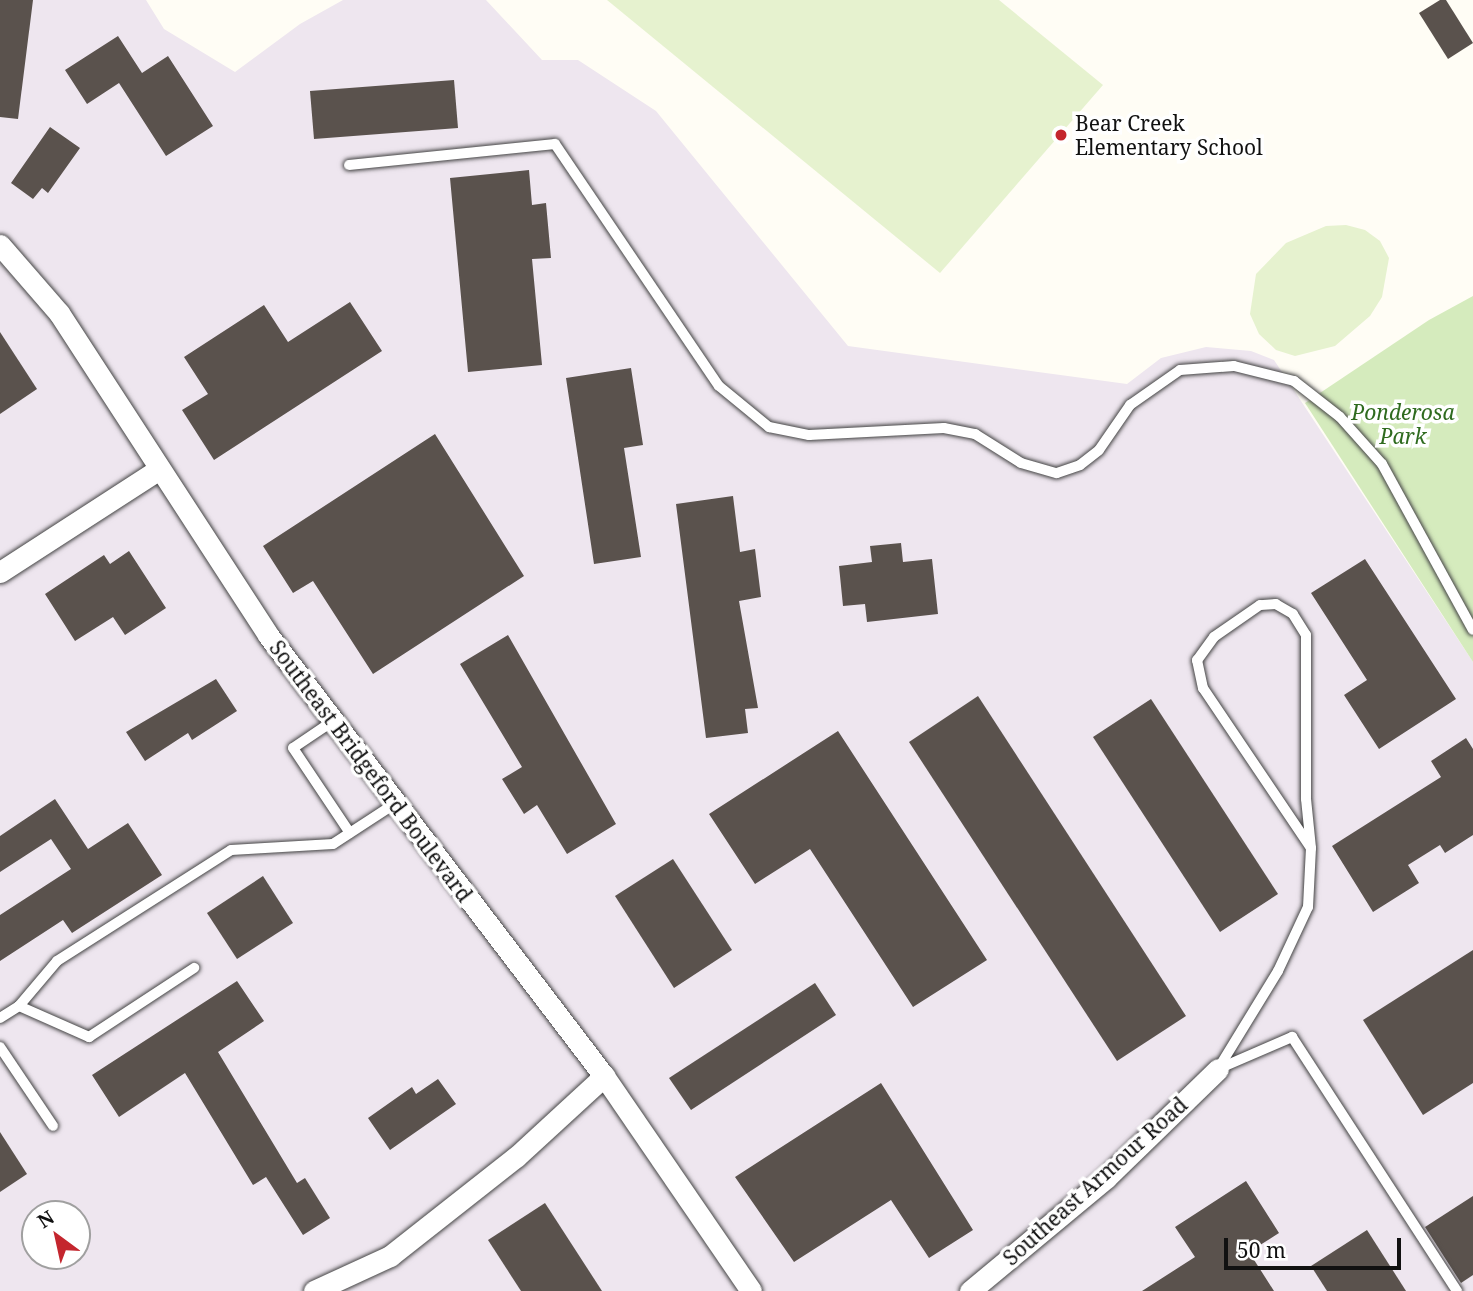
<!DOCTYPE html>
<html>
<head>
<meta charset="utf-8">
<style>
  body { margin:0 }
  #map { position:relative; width:1473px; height:1291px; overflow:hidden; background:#fffdf5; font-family:"Noto Serif",serif }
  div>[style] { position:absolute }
  .industrial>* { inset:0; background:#eee6ef }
  .green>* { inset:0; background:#d5ebbd }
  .pitch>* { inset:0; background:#e6f2cf }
  .building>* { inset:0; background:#5a524d }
  .roads { filter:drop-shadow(0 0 2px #444) drop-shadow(0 0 2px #444) }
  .lane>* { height:10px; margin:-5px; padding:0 5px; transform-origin:5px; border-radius:5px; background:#fff }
  .street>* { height:21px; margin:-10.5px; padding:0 10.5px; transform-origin:10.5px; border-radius:10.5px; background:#fff }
  .dots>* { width:19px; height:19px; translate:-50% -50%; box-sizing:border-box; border:4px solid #fff; border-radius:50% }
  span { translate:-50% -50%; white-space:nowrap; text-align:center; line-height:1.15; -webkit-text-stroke:7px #fff; paint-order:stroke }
  .poi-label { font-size:21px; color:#111 }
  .left { translate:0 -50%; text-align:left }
  .park-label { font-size:21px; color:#2f6b1f; font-style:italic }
  .street-label { font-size:21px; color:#111 }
  .north { position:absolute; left:21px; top:1200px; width:70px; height:70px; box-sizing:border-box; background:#fff; border:2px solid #a0a0a0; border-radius:50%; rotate:327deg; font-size:19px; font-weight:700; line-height:28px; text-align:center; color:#111 }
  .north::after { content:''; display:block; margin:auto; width:24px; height:32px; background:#c4262e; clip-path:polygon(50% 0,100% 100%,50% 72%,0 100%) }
  .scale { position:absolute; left:1224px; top:1238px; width:177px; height:32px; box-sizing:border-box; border:4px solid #111; border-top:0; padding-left:9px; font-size:21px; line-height:24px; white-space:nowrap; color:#111; -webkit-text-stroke:5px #fff; paint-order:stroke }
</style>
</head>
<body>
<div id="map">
  <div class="industrial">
    <div style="clip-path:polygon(evenodd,0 0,146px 0,164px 29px,235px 72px,300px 24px,343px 0,486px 0,542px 60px,578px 60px,656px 111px,848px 346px,1127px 384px,1161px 358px,1206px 347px,1251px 351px,1274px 360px,1473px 662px,1473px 1291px,0 1291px,0 0,35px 1214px,77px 1214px,77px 1256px,35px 1256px,35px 1214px)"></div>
  </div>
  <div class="green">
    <div style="clip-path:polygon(1473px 296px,1473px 662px,1305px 403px,1429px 320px)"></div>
  </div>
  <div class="pitch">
    <div style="clip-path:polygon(607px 0,999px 0,1103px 85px,940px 273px)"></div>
    <div style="clip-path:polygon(1346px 225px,1365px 230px,1380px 241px,1389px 258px,1382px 297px,1370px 316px,1335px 346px,1295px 356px,1276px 350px,1259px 334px,1250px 314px,1256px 274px,1286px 243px,1326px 226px)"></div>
  </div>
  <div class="building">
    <div style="clip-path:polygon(0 0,33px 0,18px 119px,0 117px)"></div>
    <div style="clip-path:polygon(1440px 0,1446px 0,1473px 43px,1448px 59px,1419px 13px)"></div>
    <div style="clip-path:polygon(118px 36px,142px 73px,168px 56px,213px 126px,166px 156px,119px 83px,87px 104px,65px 70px)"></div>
    <div style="clip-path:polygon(454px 80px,458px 128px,314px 139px,310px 91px)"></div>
    <div style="clip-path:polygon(50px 127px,80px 148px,48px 193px,42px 188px,33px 199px,11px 183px)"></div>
    <div style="clip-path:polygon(529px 170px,532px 205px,546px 203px,551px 258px,532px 259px,542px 365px,468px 372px,450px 178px)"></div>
    <div style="clip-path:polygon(350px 302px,382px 351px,214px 460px,182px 410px,208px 394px,184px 357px,264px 305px,288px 342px)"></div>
    <div style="clip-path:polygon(0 332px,37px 389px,0 414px)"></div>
    <div style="clip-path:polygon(631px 368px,643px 445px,624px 448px,641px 557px,594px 564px,566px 378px)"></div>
    <div style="clip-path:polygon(435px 434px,524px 576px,373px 674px,313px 581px,293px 593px,263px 546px)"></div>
    <div style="clip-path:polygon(733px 496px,740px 552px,755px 549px,761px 597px,739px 601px,758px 708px,745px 709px,748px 733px,706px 738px,676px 504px)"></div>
    <div style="clip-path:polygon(901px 543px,903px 562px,932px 559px,938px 614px,867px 622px,865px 604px,843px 606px,839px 566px,872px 562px,870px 546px)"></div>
    <div style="clip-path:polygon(129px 551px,166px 608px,125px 635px,113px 617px,75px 641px,45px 594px,104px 555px,110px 564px)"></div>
    <div style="clip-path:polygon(1365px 559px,1456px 699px,1379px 749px,1344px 695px,1367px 680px,1311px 593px)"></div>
    <div style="clip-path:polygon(508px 635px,616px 824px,567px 854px,537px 805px,524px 814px,502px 779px,522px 767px,460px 664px)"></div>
    <div style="clip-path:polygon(216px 679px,237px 711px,192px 740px,188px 733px,145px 761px,126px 732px)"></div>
    <div style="clip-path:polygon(978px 696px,1186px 1016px,1117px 1061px,909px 742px)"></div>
    <div style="clip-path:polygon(1151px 699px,1278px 894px,1220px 932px,1093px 737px)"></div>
    <div style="clip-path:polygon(838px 731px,987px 960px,913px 1007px,810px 849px,755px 884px,709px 814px)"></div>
    <div style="clip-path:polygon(1466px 738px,1473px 749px,1473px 835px,1445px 853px,1440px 845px,1408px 865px,1419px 883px,1373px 912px,1332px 846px,1441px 777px,1431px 761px)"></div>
    <div style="clip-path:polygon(55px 799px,88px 849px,128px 823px,162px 875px,72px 933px,63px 920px,0 961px,0 915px,71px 869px,51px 839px,0 872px,0 836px)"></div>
    <div style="clip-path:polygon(673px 859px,732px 950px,674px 988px,615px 896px)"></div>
    <div style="clip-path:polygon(263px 876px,293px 923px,237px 959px,207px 913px)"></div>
    <div style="clip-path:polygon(1473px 950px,1473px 1083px,1423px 1115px,1363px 1020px)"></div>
    <div style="clip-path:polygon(237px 981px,264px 1021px,218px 1052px,297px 1183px,305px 1178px,330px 1218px,303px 1235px,266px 1177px,253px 1185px,185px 1073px,119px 1117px,92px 1075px)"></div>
    <div style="clip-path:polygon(815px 983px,836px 1015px,691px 1110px,669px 1078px)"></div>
    <div style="clip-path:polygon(438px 1079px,456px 1104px,390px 1150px,368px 1118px,412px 1087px,416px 1094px)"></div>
    <div style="clip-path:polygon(881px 1083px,973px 1230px,929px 1258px,891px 1200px,794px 1262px,735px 1177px)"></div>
    <div style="clip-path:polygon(0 1132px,27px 1174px,0 1192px)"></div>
    <div style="clip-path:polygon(1246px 1181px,1279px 1233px,1249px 1252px,1274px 1291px,1142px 1291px,1195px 1257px,1175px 1227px)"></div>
    <div style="clip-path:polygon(1473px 1196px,1473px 1275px,1461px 1283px,1425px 1227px)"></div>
    <div style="clip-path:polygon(545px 1203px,602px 1291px,521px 1291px,488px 1240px)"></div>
    <div style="clip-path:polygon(1367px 1230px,1406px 1291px,1327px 1291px,1311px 1266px)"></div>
  </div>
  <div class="roads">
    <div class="lane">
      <div style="left:349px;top:165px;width:207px;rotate:-5.8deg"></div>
      <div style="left:555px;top:144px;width:292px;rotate:55.9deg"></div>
      <div style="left:719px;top:386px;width:65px;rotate:39.4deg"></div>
      <div style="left:769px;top:427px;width:41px;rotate:11.3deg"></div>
      <div style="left:809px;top:435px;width:135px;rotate:-3deg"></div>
      <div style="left:944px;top:428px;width:32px;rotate:11deg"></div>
      <div style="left:975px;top:434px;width:54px;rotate:32.2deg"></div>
      <div style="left:1021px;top:463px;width:37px;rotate:16deg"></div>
      <div style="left:1057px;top:473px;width:24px;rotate:-19deg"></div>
      <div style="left:1080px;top:465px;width:24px;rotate:-38deg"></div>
      <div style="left:1099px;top:450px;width:55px;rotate:-55.4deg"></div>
      <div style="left:1130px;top:405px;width:61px;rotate:-35deg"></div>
      <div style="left:1180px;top:370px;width:54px;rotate:-4.2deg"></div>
      <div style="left:1234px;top:366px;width:62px;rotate:14deg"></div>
      <div style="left:1294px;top:381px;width:58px;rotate:38deg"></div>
      <div style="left:1340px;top:417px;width:63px;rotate:48.2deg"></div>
      <div style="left:1382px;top:464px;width:189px;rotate:61.3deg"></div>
      <div style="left:333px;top:721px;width:48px;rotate:146deg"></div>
      <div style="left:293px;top:748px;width:102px;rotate:56.2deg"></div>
      <div style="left:19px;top:1006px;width:77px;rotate:23.9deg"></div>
      <div style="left:89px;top:1037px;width:126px;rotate:-33.3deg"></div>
      <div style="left:0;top:1018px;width:22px;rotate:-32deg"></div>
      <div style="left:19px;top:1006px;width:59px;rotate:-49.8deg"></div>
      <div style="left:57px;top:961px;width:206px;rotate:-32.5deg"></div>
      <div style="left:231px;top:850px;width:102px;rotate:-3.4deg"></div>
      <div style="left:333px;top:844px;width:75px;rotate:-33.1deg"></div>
      <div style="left:0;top:1047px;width:95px;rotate:56.1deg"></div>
      <div style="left:1218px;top:1069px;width:115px;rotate:-58.5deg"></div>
      <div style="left:1278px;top:971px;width:71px;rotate:-64.9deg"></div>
      <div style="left:1308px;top:907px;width:59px;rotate:-87.1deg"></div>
      <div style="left:1311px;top:848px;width:49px;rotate:-95.8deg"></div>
      <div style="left:1306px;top:799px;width:164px;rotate:-90deg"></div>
      <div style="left:1306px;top:635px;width:25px;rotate:-122deg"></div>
      <div style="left:1293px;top:614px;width:20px;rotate:-150deg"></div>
      <div style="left:1276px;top:604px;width:16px;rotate:176deg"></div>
      <div style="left:1260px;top:605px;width:56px;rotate:145.2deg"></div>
      <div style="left:1214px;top:637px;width:29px;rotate:126deg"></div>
      <div style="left:1197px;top:660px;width:29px;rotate:78deg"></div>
      <div style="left:1203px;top:688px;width:193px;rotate:56deg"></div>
      <div style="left:1218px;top:1069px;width:81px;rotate:-23.4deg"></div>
      <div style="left:1292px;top:1037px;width:303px;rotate:57deg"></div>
    </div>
    <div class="street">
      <div style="left:0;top:245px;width:90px;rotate:49.1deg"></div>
      <div style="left:59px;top:313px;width:384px;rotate:57deg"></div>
      <div style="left:268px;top:635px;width:554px;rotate:52.7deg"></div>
      <div style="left:604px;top:1076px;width:260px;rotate:55.6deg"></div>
      <div style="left:0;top:572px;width:189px;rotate:-32.9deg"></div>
      <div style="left:314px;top:1291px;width:84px;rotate:-24.7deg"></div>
      <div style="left:390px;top:1256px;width:160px;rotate:-38.2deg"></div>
      <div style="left:516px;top:1157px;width:120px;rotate:-42.6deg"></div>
      <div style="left:970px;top:1291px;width:177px;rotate:-39.7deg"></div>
      <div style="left:1106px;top:1178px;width:156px;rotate:-44.2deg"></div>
    </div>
  </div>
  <div class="dots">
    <div style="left:1061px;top:135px;background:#c4262e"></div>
  </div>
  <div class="poi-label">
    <span class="left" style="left:1075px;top:135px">Bear Creek<br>Elementary School</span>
  </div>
  <div class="park-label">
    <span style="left:1403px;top:424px">Ponderosa<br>Park</span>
  </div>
  <div class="street-label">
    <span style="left:371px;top:771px;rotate:53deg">Southeast Bridgeford Boulevard</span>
    <span style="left:1095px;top:1181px;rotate:-42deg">Southeast Armour Road</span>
  </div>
  <div class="north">N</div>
  <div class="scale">50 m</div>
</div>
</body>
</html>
